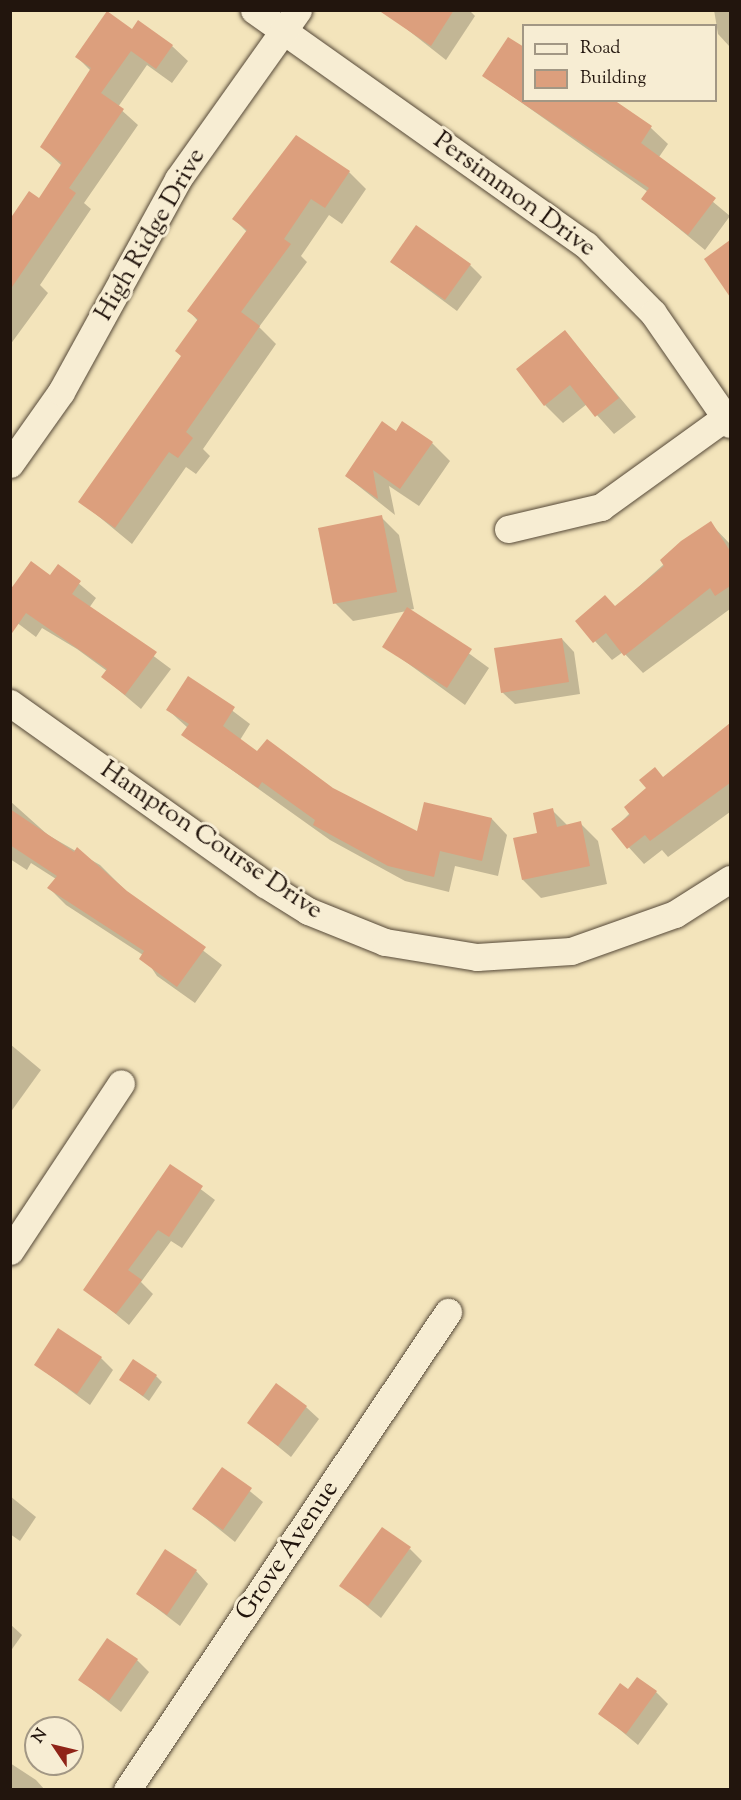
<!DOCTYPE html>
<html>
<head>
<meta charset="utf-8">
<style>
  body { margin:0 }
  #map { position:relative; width:741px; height:1800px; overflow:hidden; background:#f3e4bb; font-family:"Sorts Mill Goudy",serif }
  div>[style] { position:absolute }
  .shadow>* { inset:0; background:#0003 }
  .building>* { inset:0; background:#dc9f7d }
  .roads { filter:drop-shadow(0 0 2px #564938) drop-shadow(0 0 2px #564938) }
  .minor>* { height:27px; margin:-13.5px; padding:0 13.5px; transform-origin:13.5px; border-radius:13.5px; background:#f7edd3 }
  span { translate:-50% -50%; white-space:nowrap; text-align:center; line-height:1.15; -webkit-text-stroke:6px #f7edd3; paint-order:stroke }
  .street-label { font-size:26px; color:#22150d }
  .frame { position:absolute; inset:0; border:12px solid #22150d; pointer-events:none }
  .legend { position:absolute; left:522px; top:24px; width:195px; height:78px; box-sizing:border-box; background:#f7edd3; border:2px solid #a29784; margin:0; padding:8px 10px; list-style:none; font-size:18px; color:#22150d }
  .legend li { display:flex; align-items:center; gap:12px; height:30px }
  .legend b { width:30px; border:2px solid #a29784 }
  .north { position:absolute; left:24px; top:1716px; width:60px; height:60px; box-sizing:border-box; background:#f7edd3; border:2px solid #a29784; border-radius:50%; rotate:305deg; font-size:16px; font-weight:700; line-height:24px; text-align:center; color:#22150d }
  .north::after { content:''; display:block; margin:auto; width:21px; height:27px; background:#8f2418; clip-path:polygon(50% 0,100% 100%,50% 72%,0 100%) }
</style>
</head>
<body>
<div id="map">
  <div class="shadow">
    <div style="clip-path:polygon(407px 10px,469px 10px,475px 16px,446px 60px,399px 23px)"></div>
    <div style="clip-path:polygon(714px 10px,730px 10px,730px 47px,718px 34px)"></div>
    <div style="clip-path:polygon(133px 31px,172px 46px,188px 61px,172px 83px,147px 65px,118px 107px,138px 125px,84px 203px,91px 209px,40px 285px,48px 293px,10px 345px,10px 221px,39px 200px,62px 166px,42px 147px,91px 71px,77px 57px)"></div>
    <div style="clip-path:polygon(484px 76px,524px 100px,607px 100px,651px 128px,668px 144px,659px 157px,730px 216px,705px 250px,643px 199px,648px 192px)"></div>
    <div style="clip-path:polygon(349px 172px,366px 189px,342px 224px,329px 215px,301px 256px,307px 262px,259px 327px,276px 344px,203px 449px,210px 456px,196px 474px,186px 467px,132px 544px,80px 501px,182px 357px,198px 321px,189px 311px,247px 232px,234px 219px)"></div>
    <div style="clip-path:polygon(730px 242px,730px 288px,706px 260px)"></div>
    <div style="clip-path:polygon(391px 262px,470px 265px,482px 277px,457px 311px)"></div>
    <div style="clip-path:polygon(565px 332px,636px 417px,614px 434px,587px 404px,563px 423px,545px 405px)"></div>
    <div style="clip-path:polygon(396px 433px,432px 443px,450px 461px,419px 506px,389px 486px,395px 515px,346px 476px)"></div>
    <div style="clip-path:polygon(381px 517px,399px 535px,414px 609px,409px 610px,489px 668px,465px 705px,384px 646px,407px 611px,353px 621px,335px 603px)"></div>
    <div style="clip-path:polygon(710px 523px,730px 544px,730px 609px,643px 673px,623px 652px,612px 660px,577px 621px,616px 607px)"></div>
    <div style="clip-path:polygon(58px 566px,96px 598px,89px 608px,171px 669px,141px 709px,103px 677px,107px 671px,77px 649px,42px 628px,36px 637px,16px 622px)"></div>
    <div style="clip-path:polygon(562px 639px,574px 652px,580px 694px,515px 704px,502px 692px)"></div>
    <div style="clip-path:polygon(189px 678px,250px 724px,240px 740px,258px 753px,418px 833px,425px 804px,492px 819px,507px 835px,498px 876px,455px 866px,449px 892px,405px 881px,330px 840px,183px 735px,188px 728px,168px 710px)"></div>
    <div style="clip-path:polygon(730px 725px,730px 812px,668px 857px,662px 850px,644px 864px,613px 830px,664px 779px)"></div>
    <div style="clip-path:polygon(10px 801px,48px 835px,100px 865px,129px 894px,222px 965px,195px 1003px,157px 976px,143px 955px,66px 905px,49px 888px,56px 879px,31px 863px,27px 870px,10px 859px)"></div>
    <div style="clip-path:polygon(552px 810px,568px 826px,580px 823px,598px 841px,607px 884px,541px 898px,523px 880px)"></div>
    <div style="clip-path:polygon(10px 1044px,41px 1070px,10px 1113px)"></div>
    <div style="clip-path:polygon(170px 1166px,215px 1200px,182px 1248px,171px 1241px,141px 1282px,153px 1294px,129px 1325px,85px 1289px)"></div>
    <div style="clip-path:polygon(101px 1358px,113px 1370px,90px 1405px,36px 1365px)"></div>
    <div style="clip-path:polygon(156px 1376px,162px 1382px,149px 1401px,121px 1380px)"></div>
    <div style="clip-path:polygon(306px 1407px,319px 1419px,291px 1457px,249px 1423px)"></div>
    <div style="clip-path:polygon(223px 1469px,263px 1502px,235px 1542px,194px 1509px)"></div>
    <div style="clip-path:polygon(10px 1496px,36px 1517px,20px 1541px,10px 1534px)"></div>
    <div style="clip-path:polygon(410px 1549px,422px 1561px,381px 1618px,341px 1585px)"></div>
    <div style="clip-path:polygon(196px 1571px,208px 1584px,180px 1626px,138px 1594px)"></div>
    <div style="clip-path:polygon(10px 1624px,22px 1635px,10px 1652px)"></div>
    <div style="clip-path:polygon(137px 1660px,149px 1672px,121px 1712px,80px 1680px)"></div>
    <div style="clip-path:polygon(656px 1692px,668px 1704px,638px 1745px,600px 1713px)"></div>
    <div style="clip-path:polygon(10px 1763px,36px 1780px,45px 1790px,10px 1790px)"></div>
  </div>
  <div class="building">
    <div style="clip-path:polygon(378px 10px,454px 10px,431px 46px)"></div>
    <div style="clip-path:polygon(107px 11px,132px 29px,138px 20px,173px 45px,156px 69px,131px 51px,101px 93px,124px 109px,69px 188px,76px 193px,10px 290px,10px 219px,29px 191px,39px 198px,62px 163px,40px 147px,91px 68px,75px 57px)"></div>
    <div style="clip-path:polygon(508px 37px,524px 47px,524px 100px,614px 100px,652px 126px,641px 143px,716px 198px,688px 235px,641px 199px,649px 188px,482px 76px)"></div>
    <div style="clip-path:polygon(296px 135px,350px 171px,325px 208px,311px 199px,284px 239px,291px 244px,241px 312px,260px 326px,186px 432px,193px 438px,178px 458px,169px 452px,115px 528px,78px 502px,181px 356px,175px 351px,198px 319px,187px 311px,247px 230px,232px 219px)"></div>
    <div style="clip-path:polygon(416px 225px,471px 264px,445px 300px,390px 262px)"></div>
    <div style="clip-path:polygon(730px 240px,730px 297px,704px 259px)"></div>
    <div style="clip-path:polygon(565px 330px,619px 398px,595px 417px,570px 385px,544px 406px,516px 369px)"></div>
    <div style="clip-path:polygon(382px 421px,396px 431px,402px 421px,433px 442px,400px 489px,373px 470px,378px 499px,345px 476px)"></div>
    <div style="clip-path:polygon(382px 515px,397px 592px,333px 604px,318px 528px)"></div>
    <div style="clip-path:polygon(711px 521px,730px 551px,730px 586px,715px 596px,710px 588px,624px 656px,606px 633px,593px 643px,575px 621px,605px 595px,615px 606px,664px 566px,660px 560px,681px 541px)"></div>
    <div style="clip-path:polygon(31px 561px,50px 575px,58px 564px,81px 581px,72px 594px,157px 652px,125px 695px,101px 677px,107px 669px,26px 613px,10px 636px,10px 590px)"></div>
    <div style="clip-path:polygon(407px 607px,472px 649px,447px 688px,382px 647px)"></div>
    <div style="clip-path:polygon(562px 638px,569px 682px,501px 693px,494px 648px)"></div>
    <div style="clip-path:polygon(188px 676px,235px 707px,223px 726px,257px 751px,267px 739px,333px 788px,417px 831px,424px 802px,492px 818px,482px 861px,440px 851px,434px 877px,388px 866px,313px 825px,315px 820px,262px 782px,258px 788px,181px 735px,189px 724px,166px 710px)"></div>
    <div style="clip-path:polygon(730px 723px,730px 783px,650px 841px,645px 835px,627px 849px,611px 829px,630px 815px,624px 807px,646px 788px,639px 780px,655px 767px,663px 777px)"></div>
    <div style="clip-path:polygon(553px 808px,557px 827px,581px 821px,590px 866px,522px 880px,513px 838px,537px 833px,533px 813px)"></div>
    <div style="clip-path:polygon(10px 809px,74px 852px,77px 847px,127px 891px,206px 947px,177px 987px,139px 959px,144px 951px,47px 888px,57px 876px,10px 845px)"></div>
    <div style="clip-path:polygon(170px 1164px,203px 1186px,169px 1237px,158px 1230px,128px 1270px,142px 1280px,116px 1314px,83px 1290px)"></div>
    <div style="clip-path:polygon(58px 1328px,102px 1357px,77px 1394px,34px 1365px)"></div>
    <div style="clip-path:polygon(133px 1359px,157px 1375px,143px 1396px,119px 1380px)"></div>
    <div style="clip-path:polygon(276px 1383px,307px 1406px,278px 1446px,247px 1423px)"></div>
    <div style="clip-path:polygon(222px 1467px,252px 1488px,223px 1530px,192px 1509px)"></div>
    <div style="clip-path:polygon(382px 1527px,411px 1547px,368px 1606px,339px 1586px)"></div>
    <div style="clip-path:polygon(165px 1549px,197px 1570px,167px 1615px,136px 1594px)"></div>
    <div style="clip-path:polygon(107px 1638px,138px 1659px,109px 1701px,78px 1680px)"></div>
    <div style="clip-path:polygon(637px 1677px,657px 1691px,626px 1734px,598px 1714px,620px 1683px,628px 1689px)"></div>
  </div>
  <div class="roads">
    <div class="minor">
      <div style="left:254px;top:10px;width:407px;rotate:35.3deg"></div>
      <div style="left:586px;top:245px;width:95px;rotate:45.4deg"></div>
      <div style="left:653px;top:313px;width:135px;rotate:55.3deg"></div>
      <div style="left:10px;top:464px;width:88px;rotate:-54.7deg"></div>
      <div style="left:61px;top:392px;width:243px;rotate:-61.2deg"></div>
      <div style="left:178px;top:179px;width:207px;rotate:-54.6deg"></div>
      <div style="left:508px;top:529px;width:96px;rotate:-13.3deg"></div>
      <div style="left:601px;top:507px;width:159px;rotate:-35.8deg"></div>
      <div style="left:10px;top:703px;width:313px;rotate:35.4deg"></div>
      <div style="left:265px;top:884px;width:51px;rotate:32.1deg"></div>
      <div style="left:308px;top:911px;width:83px;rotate:21.9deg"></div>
      <div style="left:385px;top:942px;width:93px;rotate:9.3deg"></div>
      <div style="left:477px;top:957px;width:94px;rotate:-3.7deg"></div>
      <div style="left:571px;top:951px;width:110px;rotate:-19.6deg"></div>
      <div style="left:675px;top:914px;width:65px;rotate:-32.5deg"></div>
      <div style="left:10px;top:1251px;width:201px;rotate:-56.5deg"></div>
      <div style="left:127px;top:1790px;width:576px;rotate:-56.12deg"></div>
    </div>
  </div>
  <div class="street-label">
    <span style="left:514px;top:195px;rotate:36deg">Persimmon Drive</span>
    <span style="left:151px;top:235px;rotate:-60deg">High Ridge Drive</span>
    <span style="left:211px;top:841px;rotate:34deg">Hampton Course Drive</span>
    <span style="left:288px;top:1551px;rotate:-56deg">Grove Avenue</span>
  </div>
  <div class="frame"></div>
  <ul class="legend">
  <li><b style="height:8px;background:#f7edd3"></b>Road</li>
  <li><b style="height:16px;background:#dc9f7d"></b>Building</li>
  </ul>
  <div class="north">N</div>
</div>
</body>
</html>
